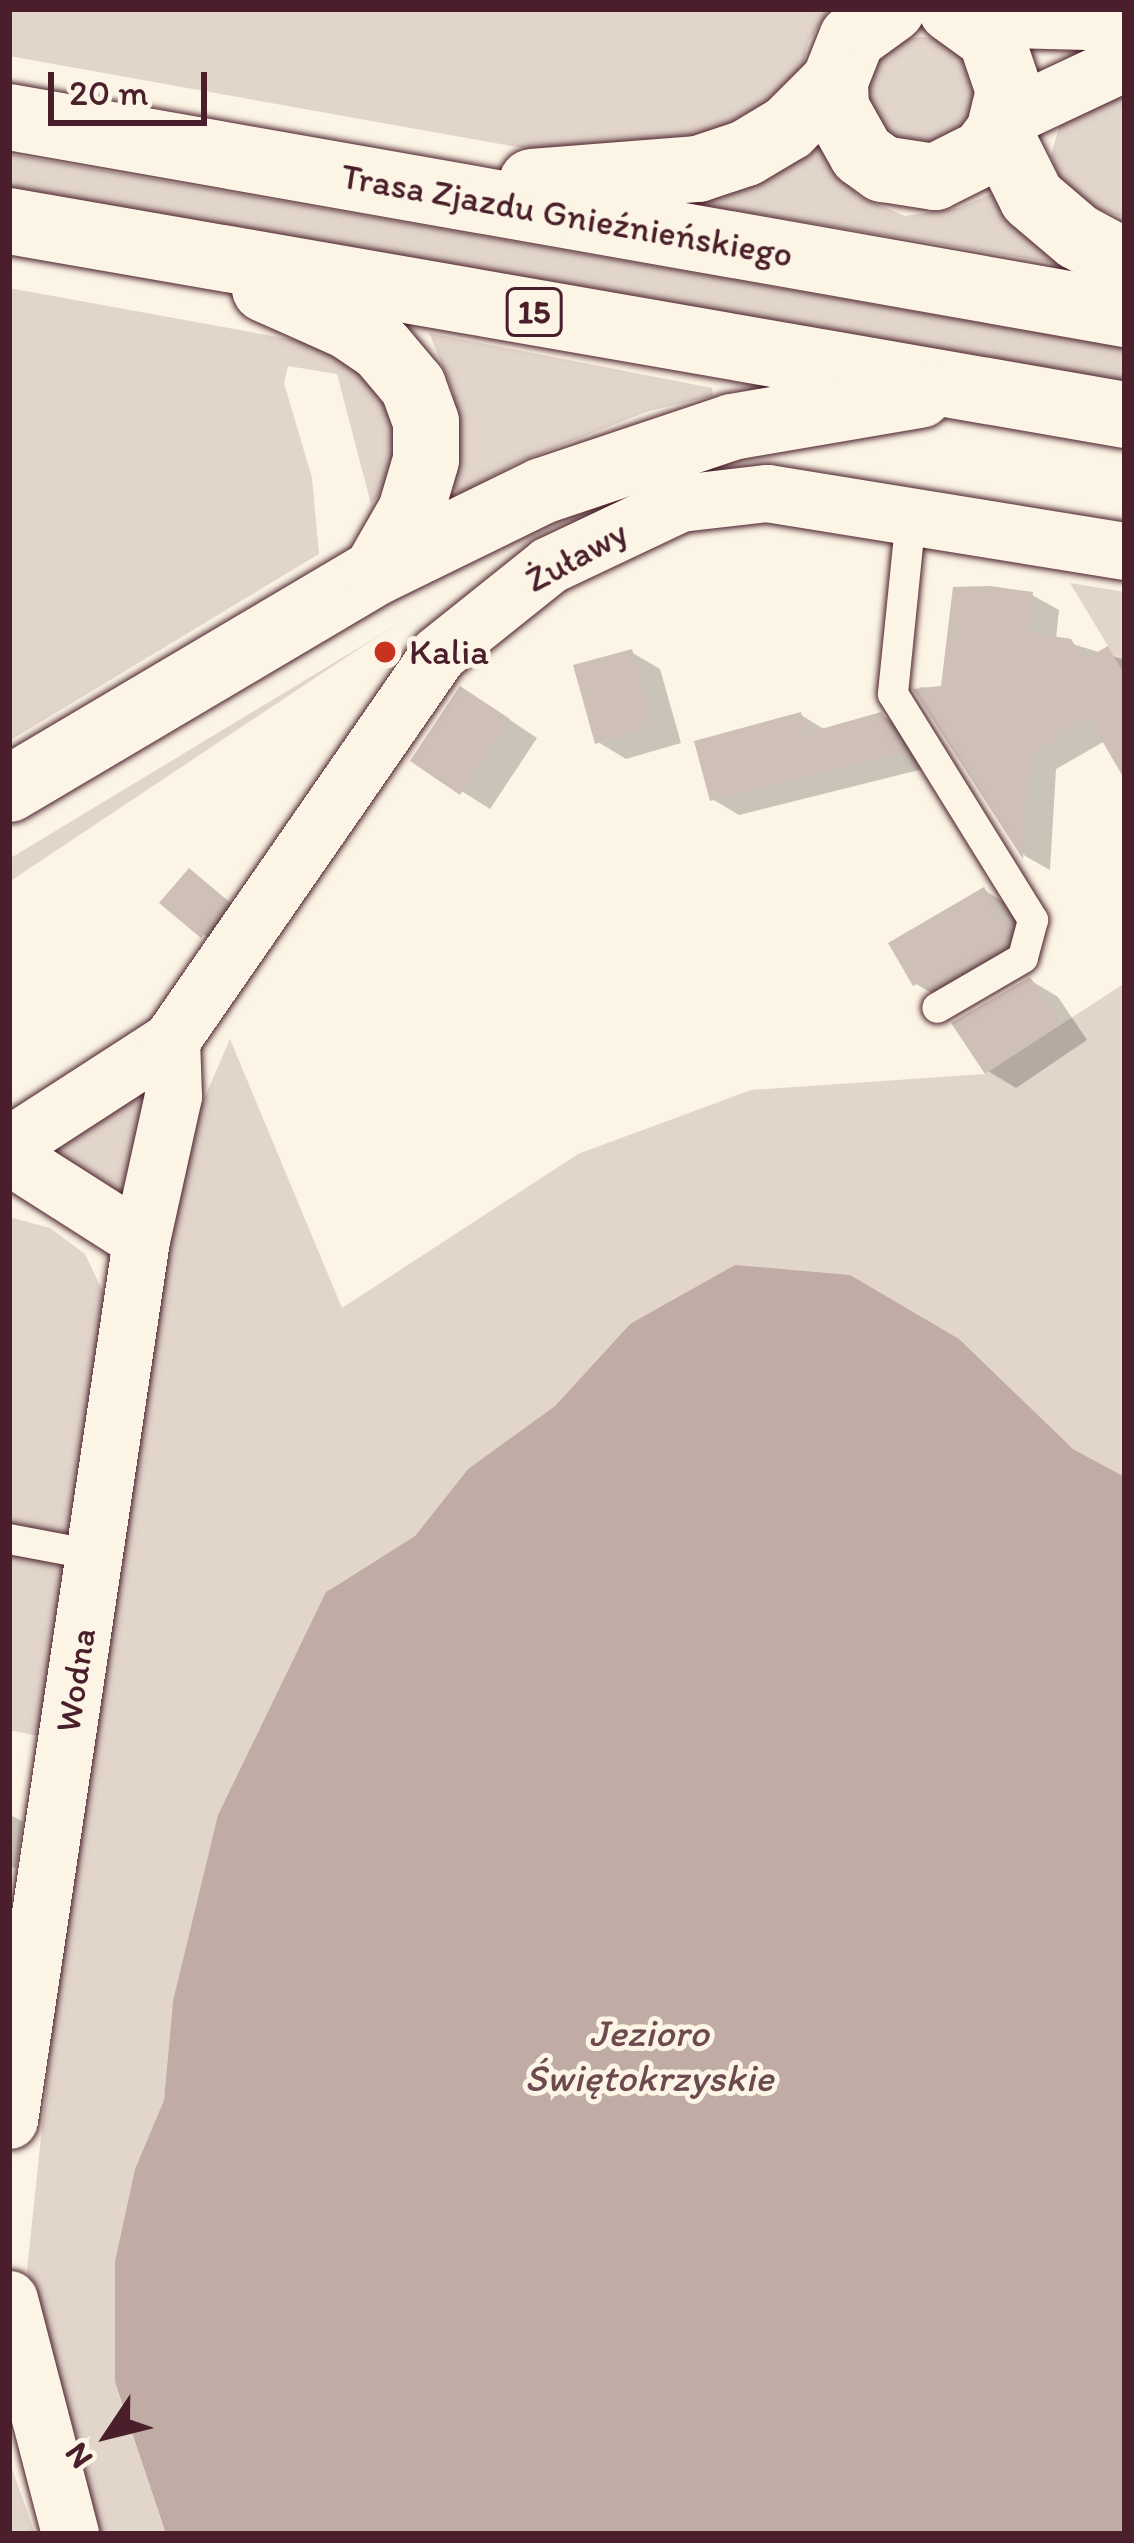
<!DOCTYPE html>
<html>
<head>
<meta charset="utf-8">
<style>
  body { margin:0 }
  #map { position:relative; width:1134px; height:2543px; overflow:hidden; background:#fcf5e5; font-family:Itim,sans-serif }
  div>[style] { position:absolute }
  .green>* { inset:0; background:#e2d5ca }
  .round { border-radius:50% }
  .water>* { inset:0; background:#c0aca5 }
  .shadow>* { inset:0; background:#0003 }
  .building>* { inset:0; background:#cfc0b7 }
  .roads { filter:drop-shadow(0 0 3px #4a1f2b) drop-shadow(0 0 3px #4a1f2b) }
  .service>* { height:30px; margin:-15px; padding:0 15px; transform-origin:15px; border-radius:15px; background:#fcf5e5 }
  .minor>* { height:57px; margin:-28.5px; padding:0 28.5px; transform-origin:28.5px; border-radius:28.5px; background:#fcf5e5 }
  .tertiary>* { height:66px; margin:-33px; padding:0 33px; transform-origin:33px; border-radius:33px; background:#fcf5e5 }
  .primary>* { height:66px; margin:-33px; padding:0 33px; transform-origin:33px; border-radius:33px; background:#fcf5e5 }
  .dots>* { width:33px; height:33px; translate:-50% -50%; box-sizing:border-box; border:6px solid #fcf5e5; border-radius:50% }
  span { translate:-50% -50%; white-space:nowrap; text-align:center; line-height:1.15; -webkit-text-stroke:10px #fcf5e5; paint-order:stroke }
  .shield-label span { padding:3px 9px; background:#fcf5e5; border:3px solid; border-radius:9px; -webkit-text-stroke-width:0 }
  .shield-label { font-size:33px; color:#4a1f2b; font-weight:700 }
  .street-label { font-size:36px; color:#4a1f2b }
  .poi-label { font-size:36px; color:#4a1f2b }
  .left { translate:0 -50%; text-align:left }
  .water-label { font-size:39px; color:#6d4950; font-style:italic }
  .frame { position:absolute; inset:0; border:12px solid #4a1f2b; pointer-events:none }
  .north { position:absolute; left:48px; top:2375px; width:120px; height:120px; -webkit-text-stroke:9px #fcf5e5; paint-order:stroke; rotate:235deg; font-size:33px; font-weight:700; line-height:48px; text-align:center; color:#4a1f2b }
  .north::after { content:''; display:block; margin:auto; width:42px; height:54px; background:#4a1f2b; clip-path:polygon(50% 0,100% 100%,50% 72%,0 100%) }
  .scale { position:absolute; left:48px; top:72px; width:159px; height:54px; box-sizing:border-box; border:6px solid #4a1f2b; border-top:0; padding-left:15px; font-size:36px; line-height:42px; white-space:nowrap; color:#4a1f2b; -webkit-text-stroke:9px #fcf5e5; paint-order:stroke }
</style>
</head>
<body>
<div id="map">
  <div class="green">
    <div style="clip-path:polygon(9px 9px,830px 9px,808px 42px,798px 91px,732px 134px,539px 151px,9px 56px)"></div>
    <div class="round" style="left:867px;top:37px;width:110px;height:110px"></div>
    <div style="clip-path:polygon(1125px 85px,1125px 218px,1083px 204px,1063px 186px,1051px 156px,1059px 127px,1083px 101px)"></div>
    <div style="clip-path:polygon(814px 140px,858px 196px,905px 216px,958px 208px,998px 191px,1067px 265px,656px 198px)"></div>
    <div style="clip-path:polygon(9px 154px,1125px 348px,1125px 382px,9px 190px)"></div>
    <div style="clip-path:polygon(9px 288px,338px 348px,389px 407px,396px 435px,387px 484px,371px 504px,337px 374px,288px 366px,284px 383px,312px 478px,319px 554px,9px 741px)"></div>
    <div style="clip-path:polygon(429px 333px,712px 388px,713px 396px,649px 411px,518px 462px,460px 495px,452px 486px,453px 392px)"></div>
    <div style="clip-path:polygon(1070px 583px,1125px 592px,1125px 676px,1108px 646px)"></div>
    <div style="clip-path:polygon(403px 621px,360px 648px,9px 882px,9px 859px)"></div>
    <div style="clip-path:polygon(1125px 983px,1125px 1477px,1073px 1449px,1031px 1411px,630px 1324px,555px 1406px,468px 1469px,415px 1536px,330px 1589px,173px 2001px,164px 2100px,135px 2169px,115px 2261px,115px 2382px,166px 2534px,90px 2534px,59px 2437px,27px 2270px,57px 1985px,182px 1150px,230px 1039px,342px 1308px,578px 1154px,751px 1090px,985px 1074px)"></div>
    <div style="clip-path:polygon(138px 1092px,153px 1100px,129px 1196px,119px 1201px,59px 1162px,56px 1146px)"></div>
    <div style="clip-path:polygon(9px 1217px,50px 1228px,85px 1254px,104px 1294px,38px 1736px,9px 1730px)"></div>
    <div style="clip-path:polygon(9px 2460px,35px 2534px,9px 2534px)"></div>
  </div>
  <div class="water">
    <div style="clip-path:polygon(735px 1265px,850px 1275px,959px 1339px,1073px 1449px,1125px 1477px,1125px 2534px,166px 2534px,115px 2382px,115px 2261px,135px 2169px,164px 2100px,173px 2001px,218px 1815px,326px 1592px,415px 1536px,468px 1469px,555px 1406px,630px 1324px)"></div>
  </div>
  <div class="shadow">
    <div style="clip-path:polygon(1032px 595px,1059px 610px,1056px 639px,1125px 660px,1125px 753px,1105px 741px,1056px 769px,1050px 870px,1025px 856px,919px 687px,943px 689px)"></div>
    <div style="clip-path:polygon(631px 652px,660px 669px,681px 743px,626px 759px,598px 742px)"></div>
    <div style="clip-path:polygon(489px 706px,537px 738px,490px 809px,414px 761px)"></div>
    <div style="clip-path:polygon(801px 715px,827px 731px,881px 715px,909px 731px,931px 767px,739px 815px,712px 799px)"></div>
    <div style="clip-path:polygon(190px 872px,240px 910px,216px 944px,163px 903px)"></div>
    <div style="clip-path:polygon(984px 890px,1012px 907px,1036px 947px,944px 1000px,916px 984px)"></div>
    <div style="clip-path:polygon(1030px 980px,1058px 997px,1087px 1040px,1016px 1088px,988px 1071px)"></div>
    <div style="clip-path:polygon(9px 1814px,23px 1822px,16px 1868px,9px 1867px)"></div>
  </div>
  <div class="building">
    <div style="clip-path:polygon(990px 586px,1033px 592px,1028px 632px,1071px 639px,1084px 660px,1108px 646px,1125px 676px,1125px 780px,1090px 720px,1030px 754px,1023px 859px,913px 689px,941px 686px,953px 587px)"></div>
    <div style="clip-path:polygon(632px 649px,654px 727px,595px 744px,573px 665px)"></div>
    <div style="clip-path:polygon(460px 686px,510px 719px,460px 795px,410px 761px)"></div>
    <div style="clip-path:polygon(801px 712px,807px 733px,881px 712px,906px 752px,710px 801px,694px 741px)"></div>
    <div style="clip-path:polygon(189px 868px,227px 900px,201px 938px,159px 903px)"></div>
    <div style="clip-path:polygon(984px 887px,1009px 930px,1001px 935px,1006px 945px,929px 990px,923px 981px,913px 986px,888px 943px)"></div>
    <div style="clip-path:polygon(1030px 977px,1061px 1023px,985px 1074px,951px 1023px)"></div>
  </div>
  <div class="roads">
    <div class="service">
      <div style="left:911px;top:516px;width:179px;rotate:95.8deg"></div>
      <div style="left:893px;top:694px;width:266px;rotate:58.2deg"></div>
      <div style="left:1033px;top:920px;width:39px;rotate:105deg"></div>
      <div style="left:1023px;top:958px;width:99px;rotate:149.8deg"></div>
      <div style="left:9px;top:1539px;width:86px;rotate:10.7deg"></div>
    </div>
    <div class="minor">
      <div style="left:971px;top:18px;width:154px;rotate:1.5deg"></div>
      <div style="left:1004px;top:119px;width:134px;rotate:-25.2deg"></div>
      <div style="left:9px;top:1145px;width:193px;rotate:-32.9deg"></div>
      <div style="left:171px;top:1040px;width:469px;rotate:-55.3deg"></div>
      <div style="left:438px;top:654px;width:142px;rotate:-38.7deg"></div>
      <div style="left:549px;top:565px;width:145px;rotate:-25.3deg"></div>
      <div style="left:680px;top:503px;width:88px;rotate:-6.6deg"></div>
      <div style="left:767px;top:493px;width:363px;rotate:9.2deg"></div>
      <div style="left:9px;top:1156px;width:156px;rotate:32.5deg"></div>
      <div style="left:9px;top:2120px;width:890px;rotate:-81.47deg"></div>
      <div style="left:141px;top:1240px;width:148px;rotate:-77.5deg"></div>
      <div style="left:173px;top:1096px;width:56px;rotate:-92deg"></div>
      <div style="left:9px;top:2299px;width:243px;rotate:75.4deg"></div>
    </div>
    <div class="tertiary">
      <div style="left:892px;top:9px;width:49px;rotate:144.1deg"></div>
      <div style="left:852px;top:38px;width:46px;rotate:111.6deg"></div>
      <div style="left:835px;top:81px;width:27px;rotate:88deg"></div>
      <div style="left:836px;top:108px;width:53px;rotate:60.5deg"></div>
      <div style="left:862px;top:154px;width:26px;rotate:36deg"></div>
      <div style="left:883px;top:169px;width:53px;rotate:8.7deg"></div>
      <div style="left:935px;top:177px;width:54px;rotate:-26.6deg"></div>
      <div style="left:983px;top:153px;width:26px;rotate:-53deg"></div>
      <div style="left:999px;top:132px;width:42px;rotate:-76.3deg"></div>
      <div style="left:1009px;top:91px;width:56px;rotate:-108.8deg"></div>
      <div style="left:991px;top:38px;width:49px;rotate:-144.1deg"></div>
    </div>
    <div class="primary">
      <div style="left:9px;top:117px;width:1133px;rotate:10.01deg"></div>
      <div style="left:999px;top:132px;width:74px;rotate:63.4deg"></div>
      <div style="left:1032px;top:198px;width:60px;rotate:40.3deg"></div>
      <div style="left:1078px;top:237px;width:53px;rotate:28deg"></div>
      <div style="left:532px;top:182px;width:167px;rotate:-4.5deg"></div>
      <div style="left:698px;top:169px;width:51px;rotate:-18.4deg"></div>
      <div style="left:746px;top:153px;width:49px;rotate:-30.8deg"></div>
      <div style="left:788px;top:128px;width:66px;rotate:-45deg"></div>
      <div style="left:9px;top:221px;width:1133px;rotate:9.86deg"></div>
      <div style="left:265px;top:289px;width:91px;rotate:24deg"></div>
      <div style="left:348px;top:326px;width:40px;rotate:34deg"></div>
      <div style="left:381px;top:348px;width:50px;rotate:49.9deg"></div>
      <div style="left:413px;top:386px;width:38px;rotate:70deg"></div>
      <div style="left:426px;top:422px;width:38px;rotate:90deg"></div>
      <div style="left:426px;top:460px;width:53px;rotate:106.4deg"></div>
      <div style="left:411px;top:511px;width:70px;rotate:119.8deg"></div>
      <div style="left:9px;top:789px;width:426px;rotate:-30.6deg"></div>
      <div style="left:376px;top:572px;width:185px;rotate:-26deg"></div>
      <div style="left:542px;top:491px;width:200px;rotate:-18.6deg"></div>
      <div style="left:732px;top:427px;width:191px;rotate:-9.7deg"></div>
    </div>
  </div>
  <div class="dots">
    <div style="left:385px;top:652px;background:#c8321e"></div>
  </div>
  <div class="shield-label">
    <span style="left:534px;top:312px">15</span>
  </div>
  <div class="street-label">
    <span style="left:567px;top:215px;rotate:10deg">Trasa Zjazdu Gnieźnieńskiego</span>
    <span style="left:576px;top:556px;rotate:-29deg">Żuławy</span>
    <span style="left:75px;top:1680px;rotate:-81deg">Wodna</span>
  </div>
  <div class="poi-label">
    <span class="left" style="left:409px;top:652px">Kalia</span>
  </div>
  <div class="water-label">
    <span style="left:649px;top:2056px">Jezioro<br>Świętokrzyskie</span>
  </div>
  <div class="frame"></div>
  <div class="north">N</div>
  <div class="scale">20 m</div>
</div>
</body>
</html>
